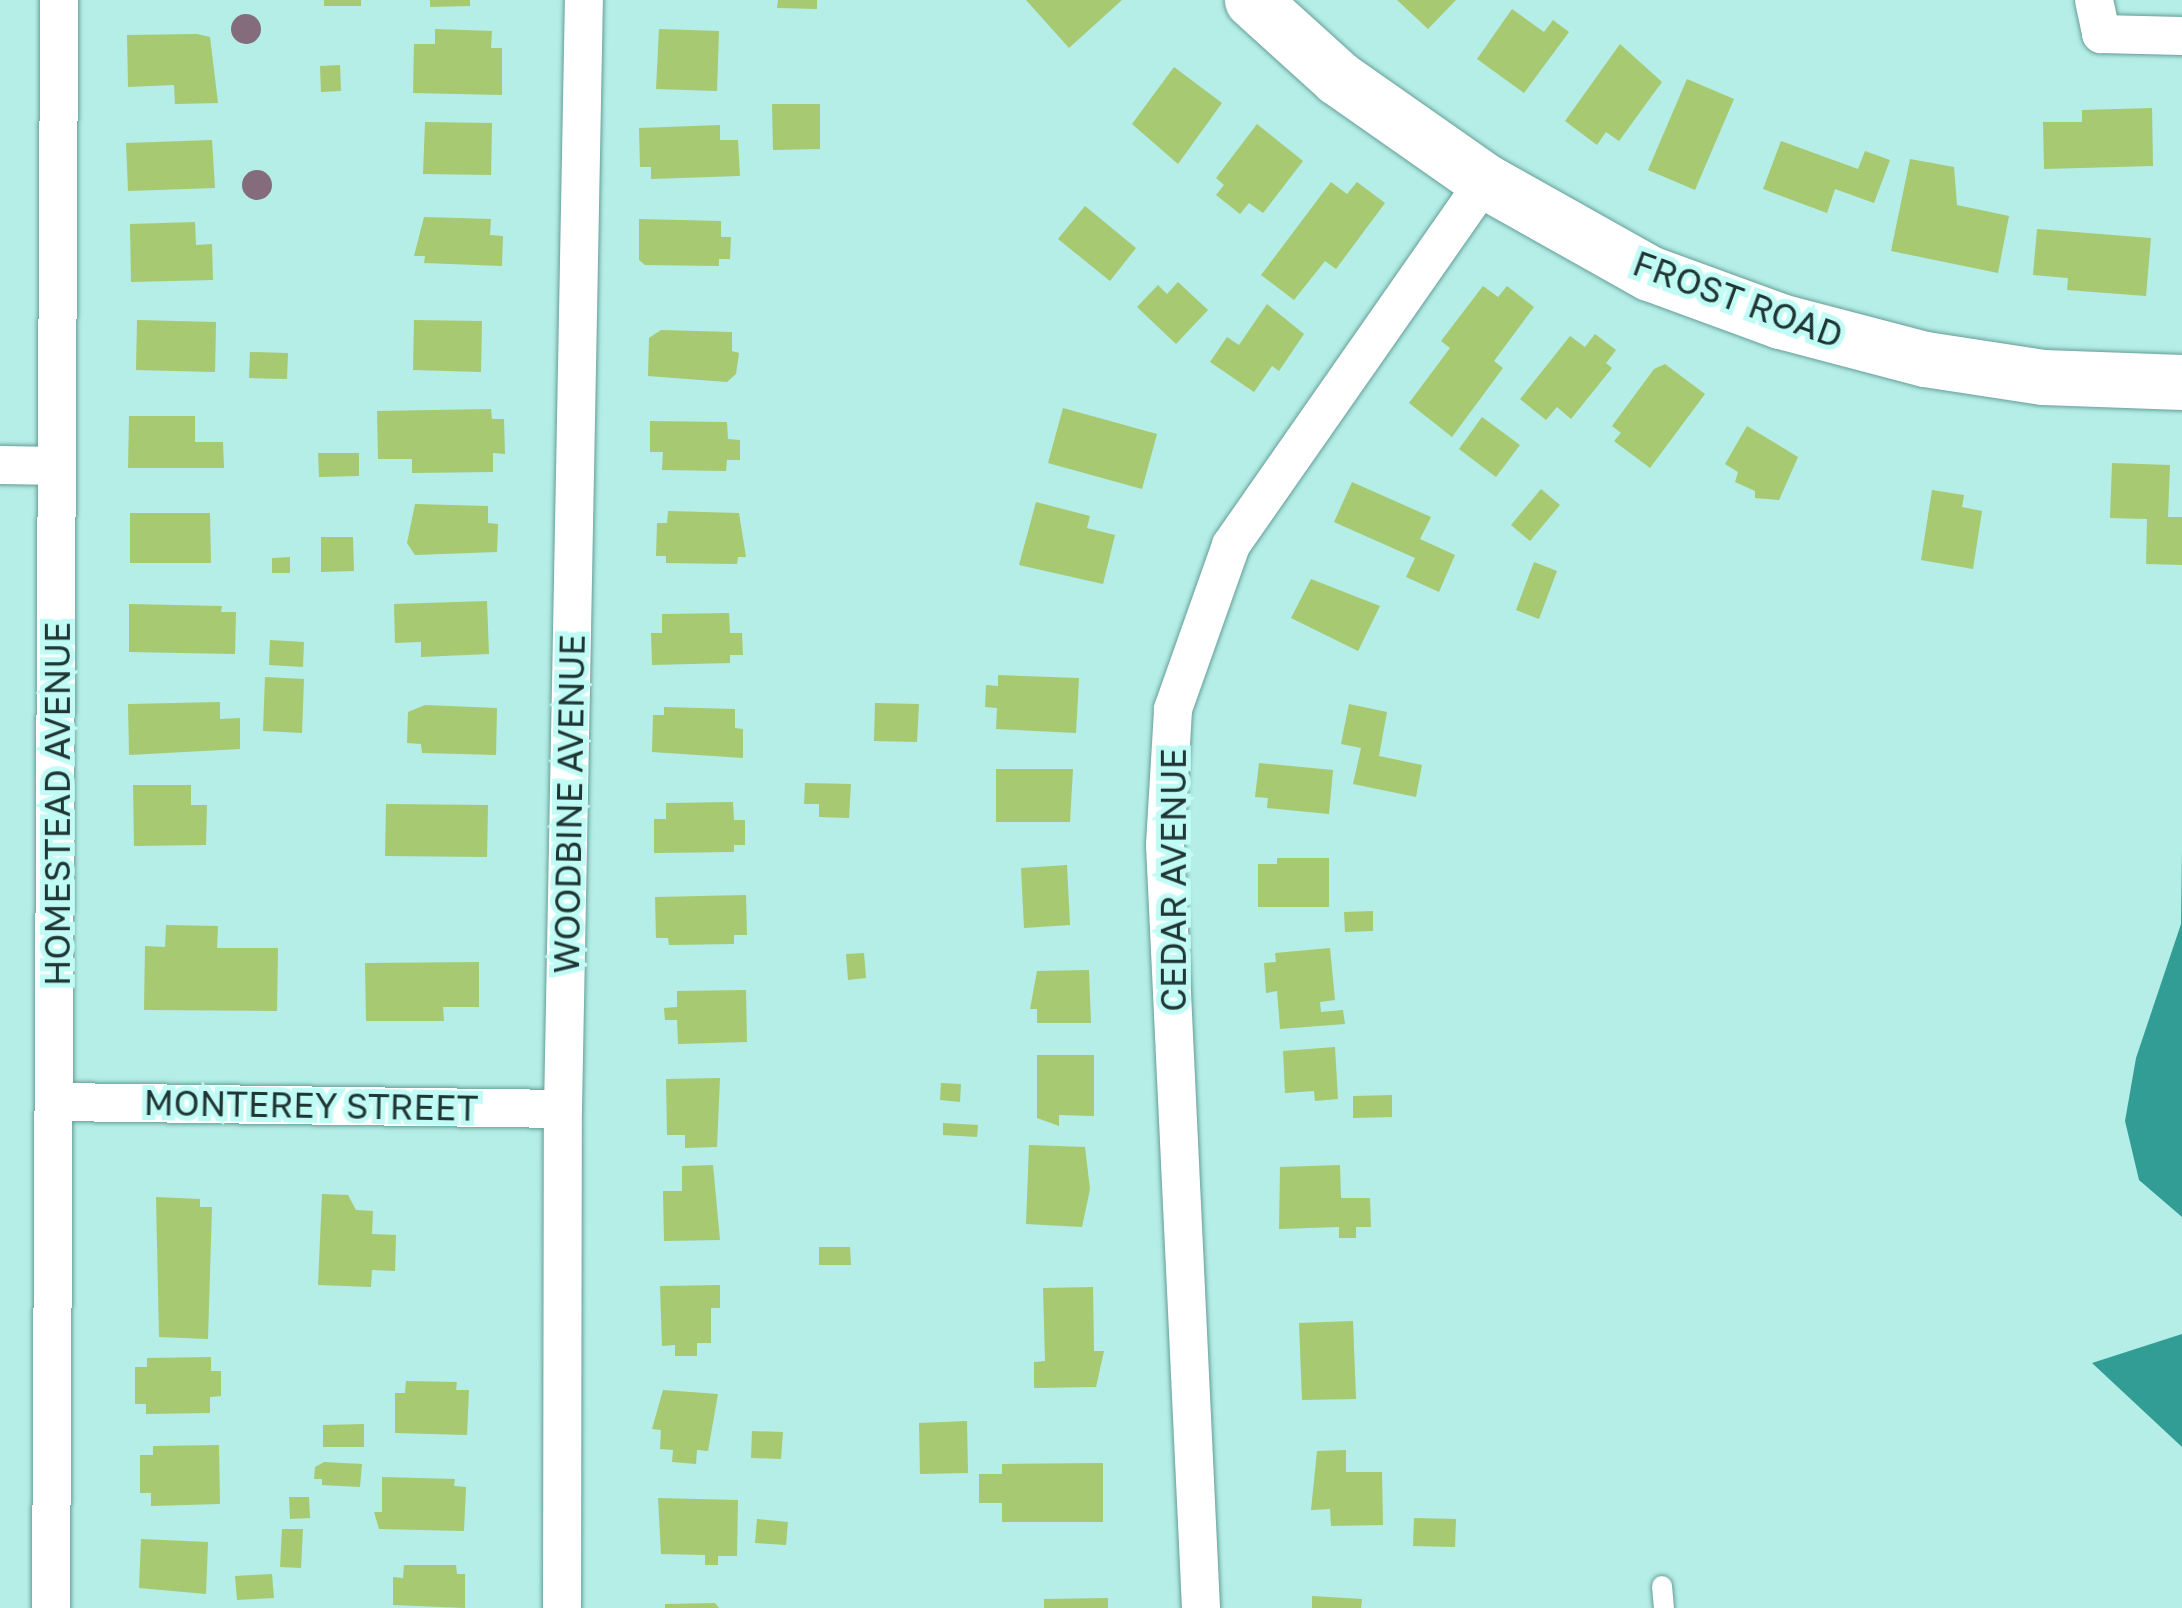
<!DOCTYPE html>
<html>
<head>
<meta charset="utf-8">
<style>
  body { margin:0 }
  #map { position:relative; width:2182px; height:1608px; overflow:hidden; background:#b4eee7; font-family:"Golos Text",sans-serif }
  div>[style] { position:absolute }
  .water>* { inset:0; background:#329d95 }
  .building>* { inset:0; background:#a6c972 }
  .roads { filter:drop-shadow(0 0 2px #669d97) drop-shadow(0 0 2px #669d97) }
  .lane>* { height:20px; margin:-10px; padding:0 10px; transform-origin:10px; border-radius:10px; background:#fff }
  .street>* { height:38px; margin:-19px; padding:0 19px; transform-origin:19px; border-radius:19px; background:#fff }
  .secondary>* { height:55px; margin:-27.5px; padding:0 27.5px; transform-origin:27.5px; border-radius:27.5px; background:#fff }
  .trees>* { width:30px; height:30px; margin:-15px; border-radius:50%; background:#846c7c }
  span { translate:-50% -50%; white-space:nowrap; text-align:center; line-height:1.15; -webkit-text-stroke:10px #c1fbf5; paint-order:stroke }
  .street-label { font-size:35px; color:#1f3634 }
</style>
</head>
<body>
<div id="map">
  <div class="water">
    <div style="clip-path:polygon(2182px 849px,2182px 1217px,2139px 1180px,2125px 1121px,2136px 1058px,2181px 924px)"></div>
    <div style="clip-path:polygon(2182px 1334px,2182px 1447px,2092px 1363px)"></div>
  </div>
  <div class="building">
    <div style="clip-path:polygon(324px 0,361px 0,361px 6px,324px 6px)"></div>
    <div style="clip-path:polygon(430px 0,470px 0,470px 6px,430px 7px)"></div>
    <div style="clip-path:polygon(778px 0,817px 0,817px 9px,777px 8px)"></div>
    <div style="clip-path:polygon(1026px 0,1122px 0,1069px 48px)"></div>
    <div style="clip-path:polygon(1397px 0,1456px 0,1428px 29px)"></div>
    <div style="clip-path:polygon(1512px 9px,1544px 32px,1553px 20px,1569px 32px,1524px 93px,1477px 59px)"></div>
    <div style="clip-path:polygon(435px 29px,492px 31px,491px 48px,502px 48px,502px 95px,413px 93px,414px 44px,435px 44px)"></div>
    <div style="clip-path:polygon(659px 29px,719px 31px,717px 91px,656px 89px)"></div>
    <div style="clip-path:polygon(197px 34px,210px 37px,218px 103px,175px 104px,174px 85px,128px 87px,127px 35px)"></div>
    <div style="clip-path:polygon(1620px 44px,1662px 82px,1619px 141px,1606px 132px,1597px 145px,1565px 121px)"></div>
    <div style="clip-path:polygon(340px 65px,341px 91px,321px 92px,320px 66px)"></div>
    <div style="clip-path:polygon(1174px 67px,1222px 103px,1178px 164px,1132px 124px)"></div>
    <div style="clip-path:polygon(1687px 79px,1734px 99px,1695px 190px,1648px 170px)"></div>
    <div style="clip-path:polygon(772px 104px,820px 104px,820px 149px,773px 150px)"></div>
    <div style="clip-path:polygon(2152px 108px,2153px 166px,2044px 169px,2043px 122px,2082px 122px,2082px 110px)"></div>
    <div style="clip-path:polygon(425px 122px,492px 123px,491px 175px,423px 174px)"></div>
    <div style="clip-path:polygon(1257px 124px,1303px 161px,1263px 213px,1249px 203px,1240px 214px,1216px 195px,1224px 185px,1216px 178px)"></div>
    <div style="clip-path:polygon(720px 125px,720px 140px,738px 140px,740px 176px,651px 179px,651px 167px,640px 167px,639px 128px)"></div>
    <div style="clip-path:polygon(212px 140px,215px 188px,128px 191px,126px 143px)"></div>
    <div style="clip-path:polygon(1781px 141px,1858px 169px,1865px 151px,1890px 160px,1874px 203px,1835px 189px,1827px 213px,1763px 189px)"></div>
    <div style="clip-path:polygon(1910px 159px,1954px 167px,1957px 205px,2009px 216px,1998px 273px,1891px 251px)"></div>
    <div style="clip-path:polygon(1331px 182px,1347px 194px,1357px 182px,1385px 203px,1336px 269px,1325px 261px,1294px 300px,1261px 275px)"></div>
    <div style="clip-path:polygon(1085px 206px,1136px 248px,1110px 281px,1058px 239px)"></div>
    <div style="clip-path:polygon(424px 217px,491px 219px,490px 235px,503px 236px,502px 266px,424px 263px,425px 256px,414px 256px)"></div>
    <div style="clip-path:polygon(639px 219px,721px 221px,721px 237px,731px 237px,730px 259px,719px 259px,719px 266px,645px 265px,639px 260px)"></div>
    <div style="clip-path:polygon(195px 222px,196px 245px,212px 244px,213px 280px,131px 282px,130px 224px)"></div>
    <div style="clip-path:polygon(2037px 229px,2151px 238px,2146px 296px,2067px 290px,2068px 278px,2033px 275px)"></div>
    <div style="clip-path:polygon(1178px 282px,1208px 310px,1176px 344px,1137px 307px,1158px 285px,1167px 294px)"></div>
    <div style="clip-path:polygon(1483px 286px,1498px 297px,1507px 286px,1534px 307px,1494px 361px,1503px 368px,1452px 437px,1409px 403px,1450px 348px,1441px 341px)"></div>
    <div style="clip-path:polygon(1267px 304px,1304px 334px,1279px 371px,1272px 366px,1254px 392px,1210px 362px,1227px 337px,1239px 345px)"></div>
    <div style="clip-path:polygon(137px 320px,216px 322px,215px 372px,136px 370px)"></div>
    <div style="clip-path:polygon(414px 320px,482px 321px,481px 372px,413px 370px)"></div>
    <div style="clip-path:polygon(661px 330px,732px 332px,732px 351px,739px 353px,736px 374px,727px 382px,648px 376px,649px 338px)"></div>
    <div style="clip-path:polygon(1595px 334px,1616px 350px,1606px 363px,1612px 368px,1571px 419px,1557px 407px,1546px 420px,1520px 399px,1570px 336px,1585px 347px)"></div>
    <div style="clip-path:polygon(250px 352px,288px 353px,287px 379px,249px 378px)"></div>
    <div style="clip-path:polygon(1665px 364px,1705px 394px,1650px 468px,1614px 441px,1621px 433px,1612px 426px,1654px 369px)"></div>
    <div style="clip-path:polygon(1063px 408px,1157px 434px,1142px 489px,1048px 463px)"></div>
    <div style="clip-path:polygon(491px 409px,492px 419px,504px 419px,505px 454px,493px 453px,493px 472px,412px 473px,412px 459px,378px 459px,377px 411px)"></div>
    <div style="clip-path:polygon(129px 416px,195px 416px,195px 442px,223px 442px,224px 468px,128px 468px)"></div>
    <div style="clip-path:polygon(1482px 417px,1520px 445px,1496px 477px,1459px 449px)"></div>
    <div style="clip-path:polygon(650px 421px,727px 422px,728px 439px,740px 440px,740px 460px,727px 460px,726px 471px,662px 470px,663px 452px,650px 452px)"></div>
    <div style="clip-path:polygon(1747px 426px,1798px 457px,1779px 500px,1755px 498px,1755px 491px,1735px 482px,1738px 472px,1725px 464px)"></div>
    <div style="clip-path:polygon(318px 453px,359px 453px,359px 476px,319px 477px)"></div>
    <div style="clip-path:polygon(2112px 463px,2170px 465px,2168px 517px,2182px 517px,2182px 565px,2146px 564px,2147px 519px,2110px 518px)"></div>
    <div style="clip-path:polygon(1352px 482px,1431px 517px,1420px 539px,1455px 555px,1439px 592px,1406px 577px,1415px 558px,1334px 522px)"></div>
    <div style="clip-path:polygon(1541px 489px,1560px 505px,1530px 541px,1511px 525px)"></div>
    <div style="clip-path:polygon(1932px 490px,1964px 495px,1962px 507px,1982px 511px,1973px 569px,1921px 560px)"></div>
    <div style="clip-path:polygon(1036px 502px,1090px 516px,1087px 528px,1115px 535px,1103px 584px,1019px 565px)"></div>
    <div style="clip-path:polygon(415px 504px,488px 506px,488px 523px,498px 524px,497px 552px,415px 555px,407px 543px)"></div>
    <div style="clip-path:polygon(668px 511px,739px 513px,746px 557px,738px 557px,737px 564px,666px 563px,666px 556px,656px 556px,657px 523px,667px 523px)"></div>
    <div style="clip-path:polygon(130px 513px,210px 513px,211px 563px,130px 563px)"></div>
    <div style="clip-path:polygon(321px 537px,353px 537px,354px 571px,321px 572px)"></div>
    <div style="clip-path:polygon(290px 557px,290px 573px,272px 573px,272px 558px)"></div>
    <div style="clip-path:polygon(1534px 562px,1557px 571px,1539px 619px,1516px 610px)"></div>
    <div style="clip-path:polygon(1311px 579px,1380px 606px,1358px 651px,1291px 618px)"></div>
    <div style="clip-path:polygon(487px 601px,489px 654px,421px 657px,421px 642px,395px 643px,394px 604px)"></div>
    <div style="clip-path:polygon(129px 604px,222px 606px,221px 612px,236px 612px,235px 654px,129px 652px)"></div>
    <div style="clip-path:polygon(729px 613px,730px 633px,742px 633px,743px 655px,730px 655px,730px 663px,652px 665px,651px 633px,662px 633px,662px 614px)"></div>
    <div style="clip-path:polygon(270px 640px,304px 642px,303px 667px,269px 665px)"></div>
    <div style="clip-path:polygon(998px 675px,1079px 678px,1076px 733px,996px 729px,997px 708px,985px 707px,986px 685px,998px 686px)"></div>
    <div style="clip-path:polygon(265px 677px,304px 679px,302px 733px,263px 731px)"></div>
    <div style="clip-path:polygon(220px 702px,220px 719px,240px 718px,240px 749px,129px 755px,128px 704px)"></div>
    <div style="clip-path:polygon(875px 703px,919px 704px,917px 742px,874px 741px)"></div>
    <div style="clip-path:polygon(1349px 704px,1387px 712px,1379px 756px,1422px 765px,1416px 797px,1353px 784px,1361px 748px,1341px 744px)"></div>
    <div style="clip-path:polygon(425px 705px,497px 708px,496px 755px,422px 753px,421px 744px,407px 743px,408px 712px)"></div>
    <div style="clip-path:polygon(664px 707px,735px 709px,735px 728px,743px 729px,743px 758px,652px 752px,653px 715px,664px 715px)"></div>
    <div style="clip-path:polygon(1259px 763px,1333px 770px,1329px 814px,1267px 808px,1268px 798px,1255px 797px)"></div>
    <div style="clip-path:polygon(996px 769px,1073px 769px,1070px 822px,996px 822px)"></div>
    <div style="clip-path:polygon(805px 783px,851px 784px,849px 818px,819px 817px,819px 804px,804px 804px)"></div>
    <div style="clip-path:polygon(133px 785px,191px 785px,191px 805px,207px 805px,206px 845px,134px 846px)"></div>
    <div style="clip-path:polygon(733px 802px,734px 820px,745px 820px,745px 845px,734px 845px,734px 852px,654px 853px,654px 819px,666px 819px,666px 803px)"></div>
    <div style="clip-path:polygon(386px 804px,488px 805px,487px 857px,385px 856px)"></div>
    <div style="clip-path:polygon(1277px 858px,1329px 858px,1329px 907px,1258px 907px,1258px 864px,1277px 864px)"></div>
    <div style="clip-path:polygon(1067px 865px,1070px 925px,1024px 928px,1021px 868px)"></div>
    <div style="clip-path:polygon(746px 895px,747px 935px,734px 935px,734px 944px,669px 945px,668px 938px,656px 938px,655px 897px)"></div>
    <div style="clip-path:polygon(1373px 911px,1373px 931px,1345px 932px,1344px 912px)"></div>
    <div style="clip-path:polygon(166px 925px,218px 926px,217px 948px,278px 948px,277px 1011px,144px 1010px,145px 946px,165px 947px)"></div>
    <div style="clip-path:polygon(1330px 948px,1335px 1000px,1320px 1002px,1321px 1012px,1343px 1010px,1345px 1024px,1280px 1029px,1277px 991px,1266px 993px,1264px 963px,1276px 962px,1275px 953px)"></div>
    <div style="clip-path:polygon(864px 953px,866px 978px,848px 980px,846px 954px)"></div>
    <div style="clip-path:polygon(479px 962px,479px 1007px,443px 1007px,444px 1021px,366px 1021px,365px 963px)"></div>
    <div style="clip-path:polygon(1089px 970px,1091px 1023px,1037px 1023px,1037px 1009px,1030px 1009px,1037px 971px)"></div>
    <div style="clip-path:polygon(746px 990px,747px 1042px,678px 1044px,677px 1020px,665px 1020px,664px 1008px,677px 1007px,677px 991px)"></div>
    <div style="clip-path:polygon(1335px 1047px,1338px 1099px,1315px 1101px,1314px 1091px,1285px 1093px,1283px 1051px)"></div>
    <div style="clip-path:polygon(1037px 1055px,1094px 1055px,1094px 1116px,1059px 1115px,1059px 1126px,1037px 1118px)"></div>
    <div style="clip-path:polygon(720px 1078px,717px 1147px,685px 1148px,685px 1135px,667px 1135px,666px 1079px)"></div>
    <div style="clip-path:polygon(941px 1083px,961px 1084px,960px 1102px,940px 1100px)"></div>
    <div style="clip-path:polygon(1392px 1095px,1392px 1117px,1353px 1118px,1353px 1096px)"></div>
    <div style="clip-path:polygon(943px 1123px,978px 1125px,977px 1137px,943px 1135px)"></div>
    <div style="clip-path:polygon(1029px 1145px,1085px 1147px,1090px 1189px,1082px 1227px,1026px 1224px)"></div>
    <div style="clip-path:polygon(713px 1165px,720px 1240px,664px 1241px,663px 1191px,682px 1191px,682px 1166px)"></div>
    <div style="clip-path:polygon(1340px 1165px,1341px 1198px,1370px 1198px,1371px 1227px,1356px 1227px,1356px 1238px,1339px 1238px,1339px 1227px,1279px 1229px,1280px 1167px)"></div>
    <div style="clip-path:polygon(322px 1194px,348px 1195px,356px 1210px,373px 1211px,372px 1234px,396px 1235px,395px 1271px,372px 1270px,371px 1287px,318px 1285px)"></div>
    <div style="clip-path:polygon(156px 1197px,200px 1199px,200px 1207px,212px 1207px,208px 1339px,159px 1337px)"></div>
    <div style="clip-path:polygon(819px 1247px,850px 1247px,851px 1265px,819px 1265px)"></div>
    <div style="clip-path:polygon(720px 1285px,720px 1308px,711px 1308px,711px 1343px,697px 1343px,697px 1356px,675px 1356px,675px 1345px,662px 1346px,660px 1286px)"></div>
    <div style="clip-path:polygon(1093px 1287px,1094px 1351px,1104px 1351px,1096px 1387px,1034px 1388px,1034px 1362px,1045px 1361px,1043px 1288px)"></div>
    <div style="clip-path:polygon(1353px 1321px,1356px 1399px,1302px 1400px,1299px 1323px)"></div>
    <div style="clip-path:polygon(211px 1357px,211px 1371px,221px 1371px,221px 1396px,210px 1397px,210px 1413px,146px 1414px,146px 1404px,135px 1404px,135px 1367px,147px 1367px,147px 1358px)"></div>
    <div style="clip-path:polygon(406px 1381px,457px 1382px,456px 1390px,469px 1390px,467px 1435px,395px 1433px,395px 1393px,405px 1393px)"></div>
    <div style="clip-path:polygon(663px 1390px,718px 1394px,708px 1451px,697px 1450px,696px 1464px,672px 1462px,673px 1450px,660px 1449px,661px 1430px,652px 1429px)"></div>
    <div style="clip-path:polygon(967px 1421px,968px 1473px,920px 1474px,919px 1423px)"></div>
    <div style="clip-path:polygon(364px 1424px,364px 1447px,323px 1447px,323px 1425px)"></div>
    <div style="clip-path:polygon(752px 1431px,783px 1432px,781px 1459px,751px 1458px)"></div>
    <div style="clip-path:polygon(219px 1445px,220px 1504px,151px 1506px,151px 1493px,140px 1493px,140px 1455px,153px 1455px,153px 1446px)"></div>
    <div style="clip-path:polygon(1346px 1450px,1346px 1472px,1382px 1472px,1383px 1525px,1331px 1526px,1330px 1509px,1311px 1510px,1317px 1451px)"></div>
    <div style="clip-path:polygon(324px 1462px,362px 1464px,360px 1487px,322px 1485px,322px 1479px,314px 1479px,315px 1467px)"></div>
    <div style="clip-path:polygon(1103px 1463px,1103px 1522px,1002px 1522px,1002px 1503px,979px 1503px,979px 1474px,1002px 1474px,1002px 1464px)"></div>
    <div style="clip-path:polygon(382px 1477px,455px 1479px,454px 1486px,466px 1487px,464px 1531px,379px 1529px,374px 1512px,382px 1512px)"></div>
    <div style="clip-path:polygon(289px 1497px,309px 1497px,310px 1518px,290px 1519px)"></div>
    <div style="clip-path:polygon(658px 1498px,738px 1500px,737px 1556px,718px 1556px,718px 1565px,705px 1565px,705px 1555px,661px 1554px)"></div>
    <div style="clip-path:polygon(1414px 1518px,1456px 1519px,1455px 1547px,1413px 1546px)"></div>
    <div style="clip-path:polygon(757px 1519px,788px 1522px,786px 1545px,755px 1543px)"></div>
    <div style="clip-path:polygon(282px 1529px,303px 1529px,301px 1568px,280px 1567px)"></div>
    <div style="clip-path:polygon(141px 1539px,208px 1542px,206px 1594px,139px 1588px)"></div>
    <div style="clip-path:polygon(404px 1565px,456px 1565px,457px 1574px,465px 1574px,465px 1608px,393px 1605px,393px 1577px,403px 1578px)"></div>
    <div style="clip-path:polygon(272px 1574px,274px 1598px,237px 1600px,235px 1576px)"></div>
    <div style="clip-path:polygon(1312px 1596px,1362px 1599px,1361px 1608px,1312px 1608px)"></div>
    <div style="clip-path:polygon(1108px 1598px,1108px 1608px,1044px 1608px,1044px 1599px)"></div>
    <div style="clip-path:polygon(715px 1603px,719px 1608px,665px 1608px,665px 1604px)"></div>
  </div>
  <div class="roads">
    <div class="lane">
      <div style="left:1662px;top:1586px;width:22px;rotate:85deg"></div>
    </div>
    <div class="street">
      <div style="left:2094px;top:0;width:35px;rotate:78deg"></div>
      <div style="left:2101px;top:34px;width:81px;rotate:1.4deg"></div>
      <div style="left:0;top:465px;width:55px;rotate:1deg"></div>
      <div style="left:58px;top:1102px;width:505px;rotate:0.79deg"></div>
      <div style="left:51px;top:1608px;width:1608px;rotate:-89.71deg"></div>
      <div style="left:562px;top:1608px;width:499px;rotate:-89.9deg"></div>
      <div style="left:563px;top:1109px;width:1109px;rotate:-88.92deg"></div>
      <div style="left:1201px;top:1608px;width:764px;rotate:-92.7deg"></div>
      <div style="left:1165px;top:845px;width:136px;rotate:-86.6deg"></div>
      <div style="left:1173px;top:709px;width:174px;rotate:-70.5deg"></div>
      <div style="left:1231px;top:545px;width:444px;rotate:-55.1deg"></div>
    </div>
    <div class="secondary">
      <div style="left:1252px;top:0;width:116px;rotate:42.2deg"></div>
      <div style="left:1338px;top:78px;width:179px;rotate:35deg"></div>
      <div style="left:1485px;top:181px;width:188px;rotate:29.3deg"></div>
      <div style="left:1649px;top:273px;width:140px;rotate:20.1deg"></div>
      <div style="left:1780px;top:321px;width:150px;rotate:14.7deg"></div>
      <div style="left:1925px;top:359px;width:119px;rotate:8.7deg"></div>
      <div style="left:2043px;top:377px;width:139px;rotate:2.1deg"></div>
    </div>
  </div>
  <div class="trees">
    <div style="left:246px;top:29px"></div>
    <div style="left:257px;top:185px"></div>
  </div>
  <div class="street-label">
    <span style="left:1738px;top:299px;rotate:20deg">FROST ROAD</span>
    <span style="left:57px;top:804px;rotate:-90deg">HOMESTEAD AVENUE</span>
    <span style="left:569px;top:804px;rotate:-89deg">WOODBINE AVENUE</span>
    <span style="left:1173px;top:880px;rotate:-90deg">CEDAR AVENUE</span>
    <span style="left:311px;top:1105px;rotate:1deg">MONTEREY STREET</span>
  </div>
</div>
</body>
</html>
